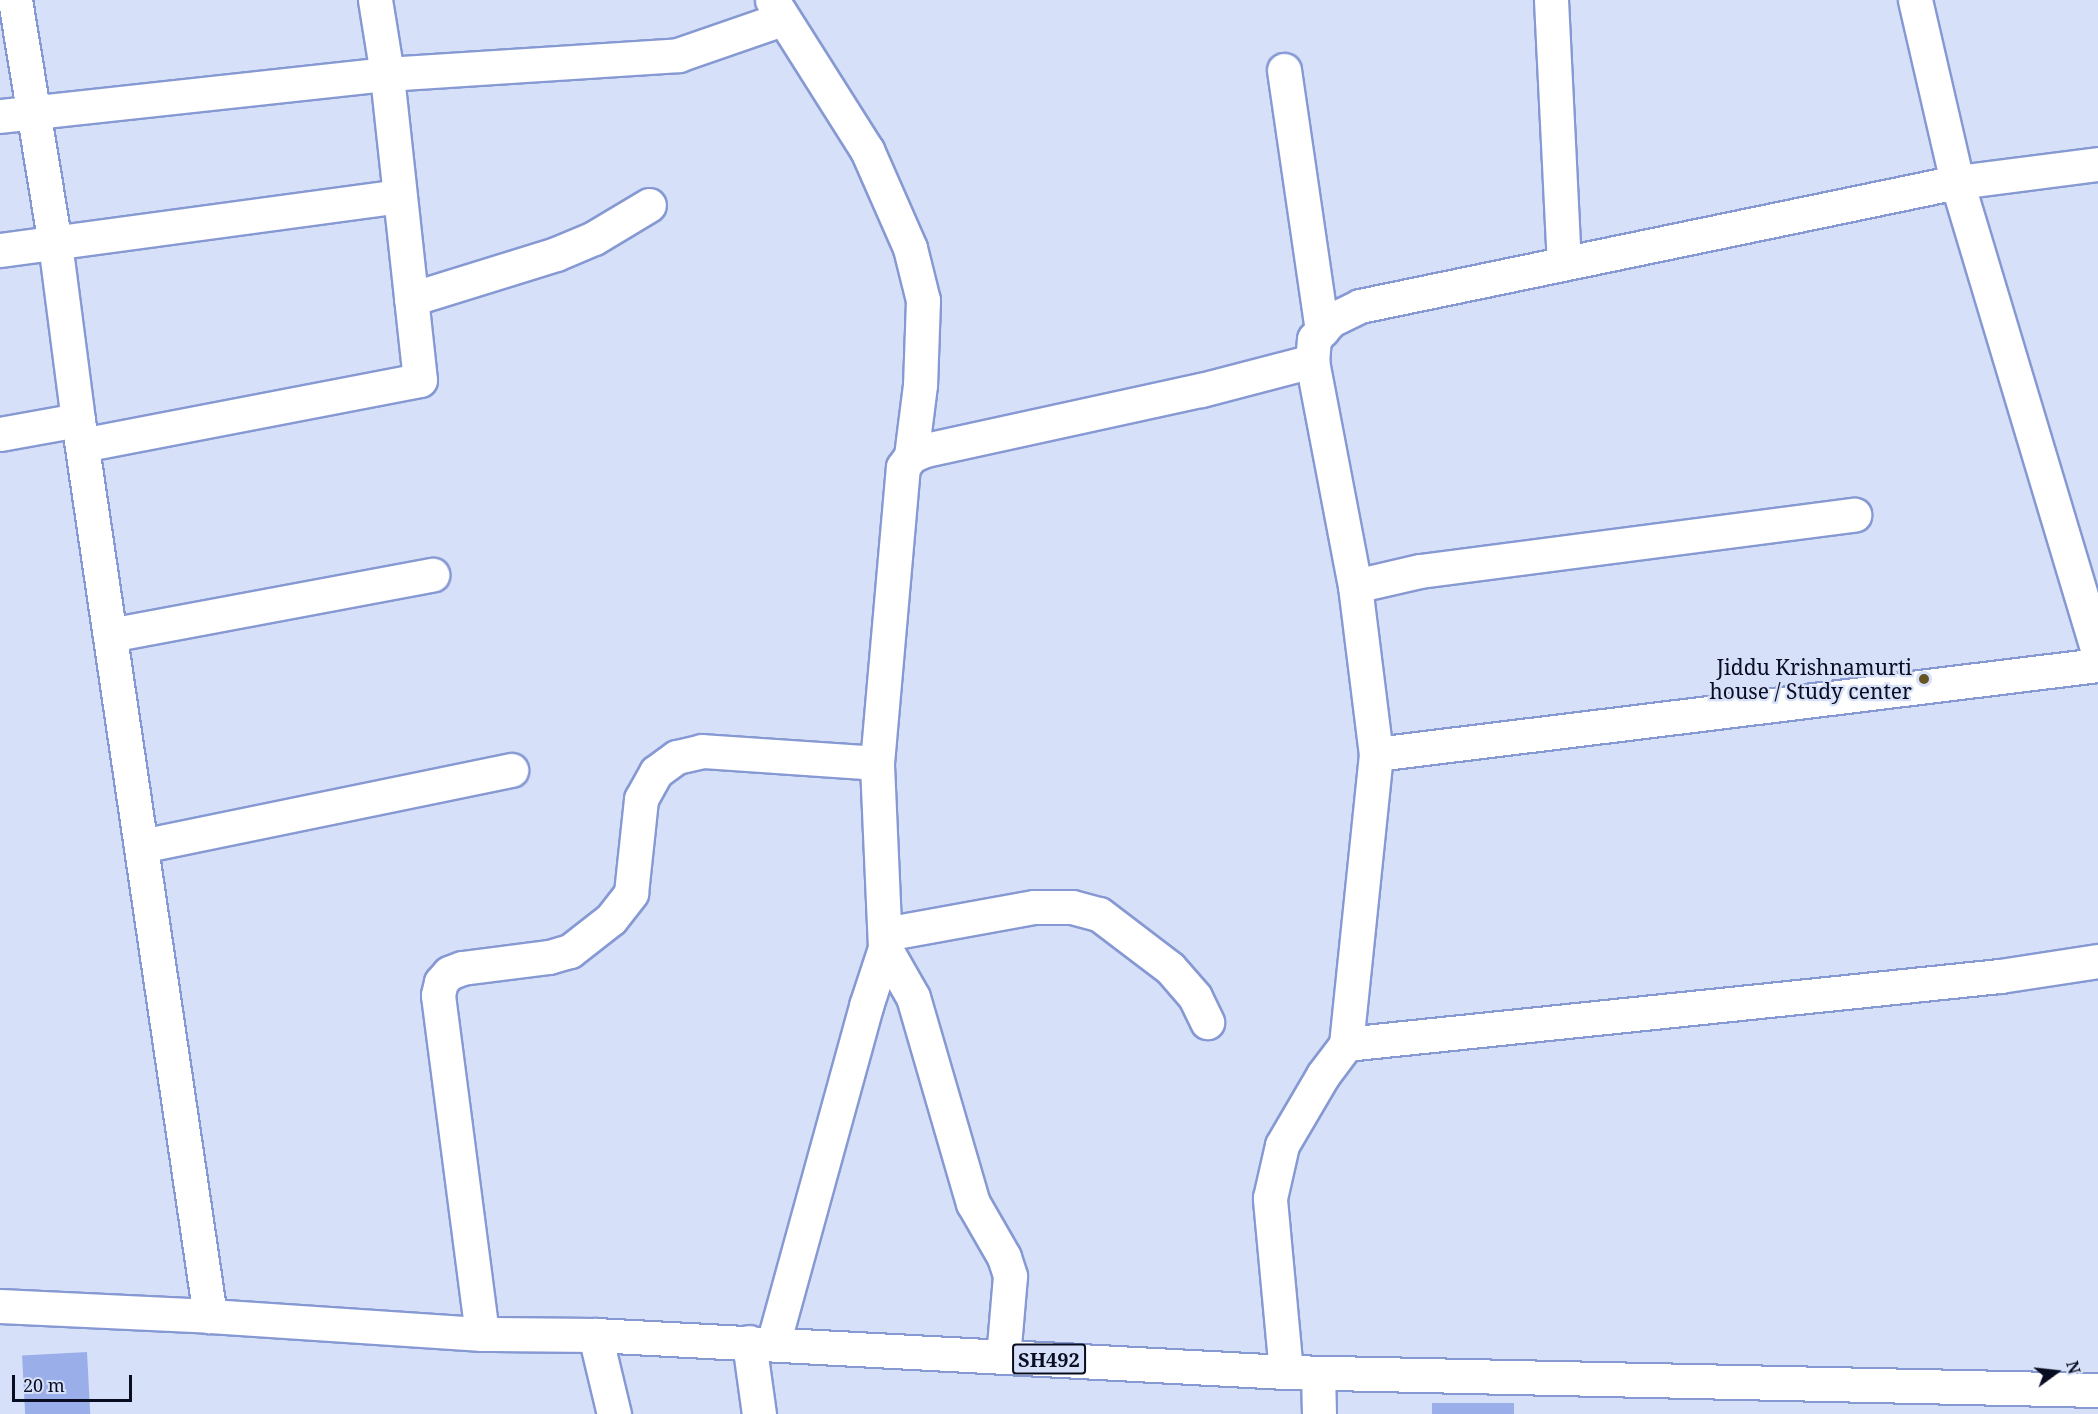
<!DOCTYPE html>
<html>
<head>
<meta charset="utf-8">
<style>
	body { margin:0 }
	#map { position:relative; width:2098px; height:1414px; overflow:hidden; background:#d7e0f9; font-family:"Noto Serif",serif }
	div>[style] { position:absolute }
	.building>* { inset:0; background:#9aaee9; transform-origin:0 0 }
	.roads { filter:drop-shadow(2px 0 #8699d3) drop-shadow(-2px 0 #8699d3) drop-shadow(0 2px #8699d3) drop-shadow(0 -2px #8699d3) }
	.minor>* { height:33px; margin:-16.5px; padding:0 16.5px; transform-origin:16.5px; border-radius:16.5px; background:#fff }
	.major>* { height:33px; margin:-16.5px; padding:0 16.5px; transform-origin:16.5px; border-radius:16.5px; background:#fff }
	.dots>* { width:16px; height:16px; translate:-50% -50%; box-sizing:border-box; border:3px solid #d7e0f9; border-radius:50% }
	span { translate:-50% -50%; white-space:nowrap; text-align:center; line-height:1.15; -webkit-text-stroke:4.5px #d7e0f9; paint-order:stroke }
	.shield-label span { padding:2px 4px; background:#d7e0f9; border:2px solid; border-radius:4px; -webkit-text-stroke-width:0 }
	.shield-label { font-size:20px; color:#080d22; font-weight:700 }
	.poi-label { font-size:21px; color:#080d22 }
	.right { translate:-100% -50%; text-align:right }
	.north { position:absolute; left:2026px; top:1342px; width:60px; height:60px; -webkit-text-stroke:4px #d7e0f9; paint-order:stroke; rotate:75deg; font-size:16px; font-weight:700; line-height:24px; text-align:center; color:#080d22 }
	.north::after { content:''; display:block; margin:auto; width:21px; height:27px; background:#080d22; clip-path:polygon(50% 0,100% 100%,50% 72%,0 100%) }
	.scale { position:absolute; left:12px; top:1375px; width:120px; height:27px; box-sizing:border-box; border:3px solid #080d22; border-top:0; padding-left:8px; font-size:18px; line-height:21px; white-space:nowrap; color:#080d22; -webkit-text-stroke:4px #d7e0f9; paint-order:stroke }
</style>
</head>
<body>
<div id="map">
	<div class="building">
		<div style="left:87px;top:1352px;width:62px;height:65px;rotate:87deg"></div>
		<div style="left:1432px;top:1403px;width:82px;height:11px"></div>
	</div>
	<div class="roads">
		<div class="minor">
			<div style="left:15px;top:0;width:246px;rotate:80.7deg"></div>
			<div style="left:55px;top:243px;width:178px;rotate:82.6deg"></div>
			<div style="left:78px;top:420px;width:906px;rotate:81.62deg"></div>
			<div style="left:772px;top:0;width:178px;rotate:57.7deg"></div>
			<div style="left:867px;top:150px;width:107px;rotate:66.3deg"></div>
			<div style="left:910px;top:248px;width:54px;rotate:76deg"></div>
			<div style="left:923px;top:300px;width:85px;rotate:92deg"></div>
			<div style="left:920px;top:385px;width:72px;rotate:97.2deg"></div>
			<div style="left:1551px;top:0;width:262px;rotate:87.2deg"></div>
			<div style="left:1915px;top:0;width:187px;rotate:77deg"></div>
			<div style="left:1957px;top:182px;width:492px;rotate:73.3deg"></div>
			<div style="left:1284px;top:70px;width:263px;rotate:81.7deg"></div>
			<div style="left:0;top:116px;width:389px;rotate:-6.2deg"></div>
			<div style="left:387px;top:74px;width:292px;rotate:-3.7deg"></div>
			<div style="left:678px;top:55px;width:110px;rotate:-19.1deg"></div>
			<div style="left:2098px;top:164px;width:142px;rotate:172.7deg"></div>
			<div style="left:1957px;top:182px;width:610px;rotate:168.27deg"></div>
			<div style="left:1360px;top:306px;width:32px;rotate:154deg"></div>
			<div style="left:1331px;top:320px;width:25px;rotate:132deg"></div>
			<div style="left:1314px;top:339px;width:22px;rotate:95deg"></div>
			<div style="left:1312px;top:361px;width:229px;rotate:79.2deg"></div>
			<div style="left:1355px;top:586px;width:169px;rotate:82.9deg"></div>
			<div style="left:1376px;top:754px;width:727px;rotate:-7.03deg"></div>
			<div style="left:0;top:250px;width:403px;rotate:-7.7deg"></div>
			<div style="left:411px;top:299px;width:152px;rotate:-17.2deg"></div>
			<div style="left:556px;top:254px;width:41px;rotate:-22.8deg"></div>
			<div style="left:594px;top:238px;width:64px;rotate:-31deg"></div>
			<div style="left:0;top:434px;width:79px;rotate:-10.2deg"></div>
			<div style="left:82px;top:445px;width:344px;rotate:-10.9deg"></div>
			<div style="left:420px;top:380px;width:308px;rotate:-96.2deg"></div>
			<div style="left:387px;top:74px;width:75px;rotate:-99.2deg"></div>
			<div style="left:1355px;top:586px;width:67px;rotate:-13deg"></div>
			<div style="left:1420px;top:571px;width:438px;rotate:-7.4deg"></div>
			<div style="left:110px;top:635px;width:328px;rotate:-10.6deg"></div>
			<div style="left:1376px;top:754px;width:292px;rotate:95.9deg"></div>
			<div style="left:1346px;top:1044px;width:658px;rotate:-5.94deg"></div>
			<div style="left:2000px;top:976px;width:99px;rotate:-8.7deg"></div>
			<div style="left:141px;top:846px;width:378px;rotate:-11.6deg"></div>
			<div style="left:885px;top:934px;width:151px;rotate:-10.3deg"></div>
			<div style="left:1034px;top:907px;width:38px"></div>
			<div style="left:1072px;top:907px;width:28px;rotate:15deg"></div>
			<div style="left:1099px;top:914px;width:89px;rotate:37.3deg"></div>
			<div style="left:1170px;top:968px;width:38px;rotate:49deg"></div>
			<div style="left:1195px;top:997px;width:28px;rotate:64deg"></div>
			<div style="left:885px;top:948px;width:56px;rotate:60.3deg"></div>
			<div style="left:913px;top:997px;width:215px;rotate:73.8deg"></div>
			<div style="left:973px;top:1203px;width:62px;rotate:60.1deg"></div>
			<div style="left:1004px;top:1257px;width:20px;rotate:72deg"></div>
			<div style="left:1010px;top:1276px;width:81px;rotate:94.9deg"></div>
			<div style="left:482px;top:1334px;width:342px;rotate:-97.4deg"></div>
			<div style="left:438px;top:995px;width:13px;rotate:-77deg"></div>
			<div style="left:441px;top:982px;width:12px;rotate:-48deg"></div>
			<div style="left:449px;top:973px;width:14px;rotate:-21deg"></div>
			<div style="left:462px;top:968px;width:88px;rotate:-7.2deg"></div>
			<div style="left:549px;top:957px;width:22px;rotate:-16deg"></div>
			<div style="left:570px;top:951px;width:52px;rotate:-38deg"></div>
			<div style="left:611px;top:919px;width:33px;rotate:-52deg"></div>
			<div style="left:631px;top:893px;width:95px;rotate:-83.9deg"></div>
			<div style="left:641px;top:799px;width:31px;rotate:-61deg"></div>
			<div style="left:656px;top:772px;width:26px;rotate:-36deg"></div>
			<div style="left:677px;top:757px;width:26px;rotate:-13deg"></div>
			<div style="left:702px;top:751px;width:175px;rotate:3.9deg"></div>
			<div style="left:595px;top:1335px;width:81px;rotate:76.5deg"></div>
			<div style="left:749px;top:1342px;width:73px;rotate:82.1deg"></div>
			<div style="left:773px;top:1344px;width:351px;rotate:-74.6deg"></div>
			<div style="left:866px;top:1006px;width:61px;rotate:-71.9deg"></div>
			<div style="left:885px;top:948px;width:185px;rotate:-92.5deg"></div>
			<div style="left:877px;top:763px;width:297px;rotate:-85deg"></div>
			<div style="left:903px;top:467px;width:14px;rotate:-54deg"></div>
			<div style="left:911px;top:456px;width:15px;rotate:-23deg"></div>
			<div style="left:925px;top:450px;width:282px;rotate:-12.3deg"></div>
			<div style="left:1201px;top:390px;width:115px;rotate:-14.6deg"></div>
			<div style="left:1286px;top:1372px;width:175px;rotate:-95.3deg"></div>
			<div style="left:1270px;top:1198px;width:54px;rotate:-77.2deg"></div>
			<div style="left:1282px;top:1145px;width:81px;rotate:-59.6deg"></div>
			<div style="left:1323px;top:1075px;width:39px;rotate:-53deg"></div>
			<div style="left:1318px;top:1373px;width:41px;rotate:88.6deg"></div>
		</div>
		<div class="major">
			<div style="left:0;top:1306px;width:210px;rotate:2.7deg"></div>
			<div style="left:210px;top:1316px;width:273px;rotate:3.8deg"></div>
			<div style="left:482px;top:1334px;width:113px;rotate:0.5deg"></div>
			<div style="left:595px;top:1335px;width:692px;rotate:3.07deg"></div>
			<div style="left:1286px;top:1372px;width:812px;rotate:1.27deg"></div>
		</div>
	</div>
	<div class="dots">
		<div style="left:1924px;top:679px;background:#665422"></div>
	</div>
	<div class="shield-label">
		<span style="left:1049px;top:1359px">SH492</span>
	</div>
	<div class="poi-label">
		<span class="right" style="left:1912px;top:679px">Jiddu Krishnamurti<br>house / Study center</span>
	</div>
	<div class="north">N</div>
	<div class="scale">20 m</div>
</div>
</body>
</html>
